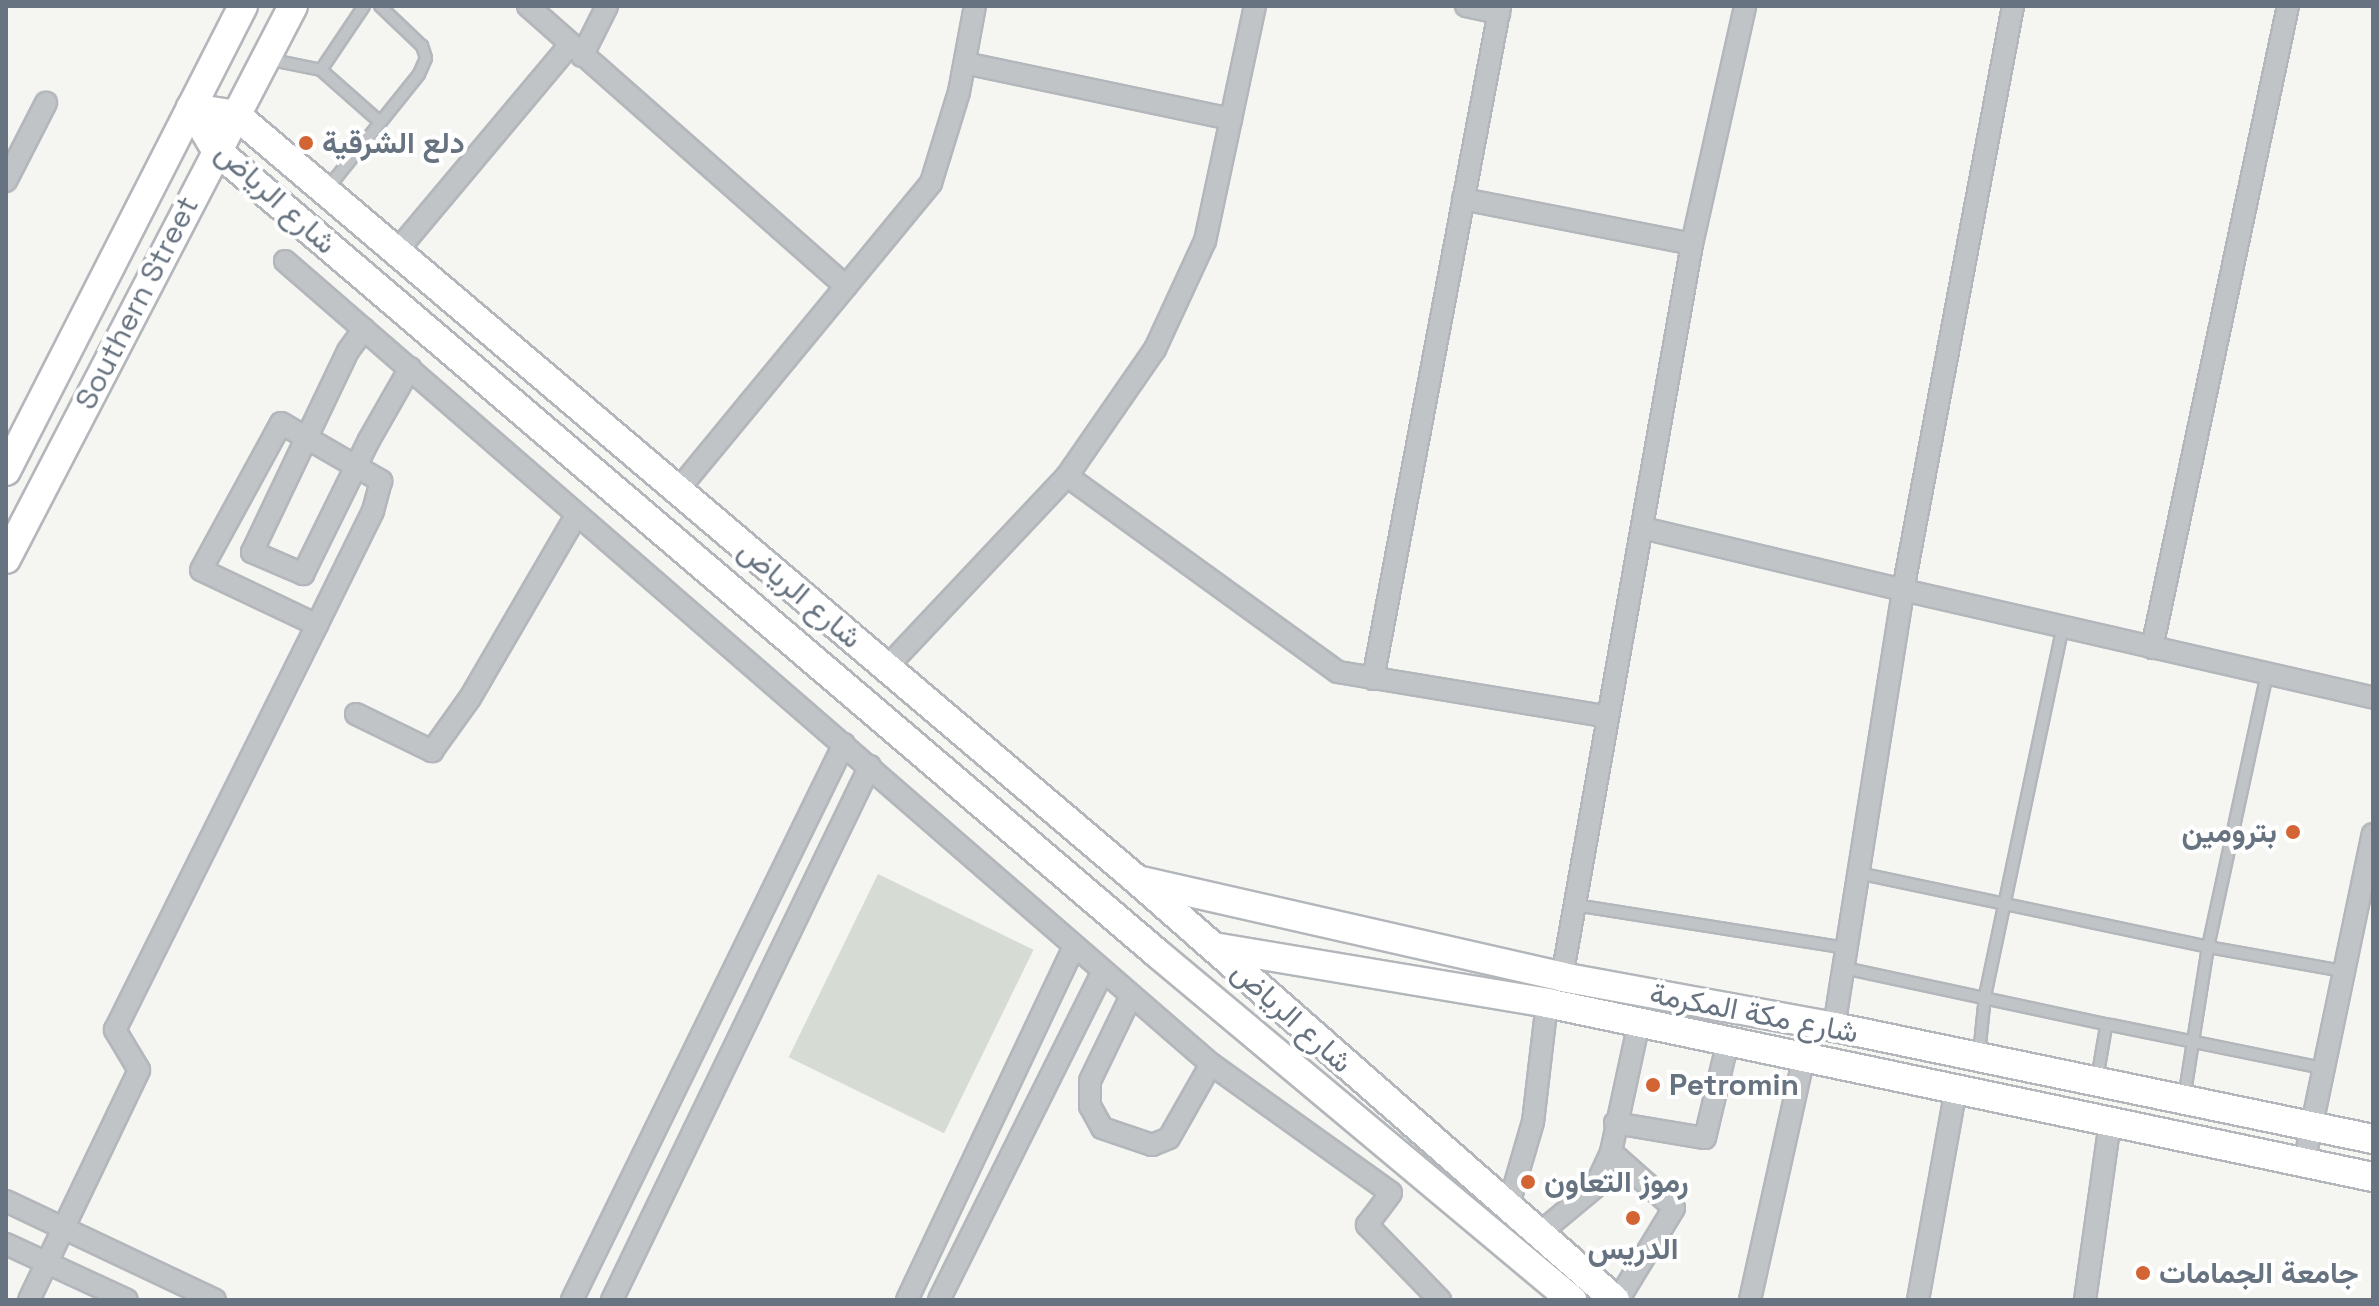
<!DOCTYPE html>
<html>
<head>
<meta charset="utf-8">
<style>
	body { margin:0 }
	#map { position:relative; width:2379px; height:1306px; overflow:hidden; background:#f5f5f2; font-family:"Space Grotesk",Vazirmatn,sans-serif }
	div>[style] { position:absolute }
	.green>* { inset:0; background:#d6dcd3; transform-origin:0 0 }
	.roads { filter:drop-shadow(2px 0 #b3b7bb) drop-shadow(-2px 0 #b3b7bb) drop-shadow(0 2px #b3b7bb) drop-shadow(0 -2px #b3b7bb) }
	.lane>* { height:10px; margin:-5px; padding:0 5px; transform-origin:5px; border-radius:5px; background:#c1c4c7 }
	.street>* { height:20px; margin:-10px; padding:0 10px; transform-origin:10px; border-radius:10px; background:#c1c4c7 }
	.secondary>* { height:28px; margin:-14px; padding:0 14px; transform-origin:14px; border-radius:14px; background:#fff }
	.dots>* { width:22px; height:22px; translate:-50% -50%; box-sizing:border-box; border:4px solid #fff; border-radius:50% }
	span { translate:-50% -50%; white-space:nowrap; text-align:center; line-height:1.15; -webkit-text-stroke:8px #fff; paint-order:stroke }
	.poi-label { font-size:30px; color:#677380; font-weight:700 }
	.left { translate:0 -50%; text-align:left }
	.right { translate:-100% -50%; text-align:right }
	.street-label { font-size:30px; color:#677380 }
	.frame { position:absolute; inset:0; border:8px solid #677380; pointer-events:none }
</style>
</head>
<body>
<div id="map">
	<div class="green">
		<div style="left:878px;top:874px;width:173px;height:204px;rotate:26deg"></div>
	</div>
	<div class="roads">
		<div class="lane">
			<div style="left:267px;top:59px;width:55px;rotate:11.5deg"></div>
			<div style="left:321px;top:70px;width:79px;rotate:41.4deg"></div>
			<div style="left:321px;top:70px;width:77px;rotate:-56.1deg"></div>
			<div style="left:327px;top:189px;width:147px;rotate:-51.3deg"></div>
			<div style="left:419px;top:74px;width:17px;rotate:-66deg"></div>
			<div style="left:426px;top:58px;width:13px;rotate:-108deg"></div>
			<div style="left:422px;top:46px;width:58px;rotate:-136.4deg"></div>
			<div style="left:2267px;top:674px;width:279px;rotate:102.2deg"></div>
			<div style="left:2208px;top:947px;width:137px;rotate:10.1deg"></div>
			<div style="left:1858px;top:873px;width:358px;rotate:11.9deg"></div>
			<div style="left:2208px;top:947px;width:153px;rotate:99deg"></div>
			<div style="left:1575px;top:905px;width:274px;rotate:9deg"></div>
			<div style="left:1844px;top:968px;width:271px;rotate:12.1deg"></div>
			<div style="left:1979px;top:1054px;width:58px;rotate:-84.1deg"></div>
			<div style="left:1985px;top:996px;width:377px;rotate:-78.1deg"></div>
			<div style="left:2097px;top:1079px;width:53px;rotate:-80.2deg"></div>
			<div style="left:2106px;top:1027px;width:5px;rotate:-22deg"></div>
			<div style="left:2111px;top:1025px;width:215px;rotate:11.5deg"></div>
		</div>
		<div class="street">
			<div style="left:528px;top:6px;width:424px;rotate:41.4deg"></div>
			<div style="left:1466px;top:6px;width:34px;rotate:12deg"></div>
			<div style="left:582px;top:56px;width:56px;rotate:-63.4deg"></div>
			<div style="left:965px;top:63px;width:272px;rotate:11.9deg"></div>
			<div style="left:6px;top:181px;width:88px;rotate:-62.9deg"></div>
			<div style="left:1463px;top:199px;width:233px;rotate:11.1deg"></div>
			<div style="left:397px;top:251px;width:269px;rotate:-50deg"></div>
			<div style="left:285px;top:261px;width:1226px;rotate:40.93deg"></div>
			<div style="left:1211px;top:1064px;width:221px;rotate:35.6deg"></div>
			<div style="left:1391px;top:1193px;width:40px;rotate:127deg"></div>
			<div style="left:1367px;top:1225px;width:105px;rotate:45.8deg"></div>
			<div style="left:364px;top:329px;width:27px;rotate:126deg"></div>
			<div style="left:348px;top:351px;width:223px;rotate:115.5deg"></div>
			<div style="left:252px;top:552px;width:56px;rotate:23.3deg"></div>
			<div style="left:303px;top:574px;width:149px;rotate:-63.8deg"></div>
			<div style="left:369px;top:440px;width:83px;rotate:-60.3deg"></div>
			<div style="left:281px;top:423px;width:116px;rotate:30.1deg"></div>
			<div style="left:381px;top:481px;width:31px;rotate:105deg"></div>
			<div style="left:373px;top:511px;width:127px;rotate:116.2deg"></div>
			<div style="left:317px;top:625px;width:128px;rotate:-154.6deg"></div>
			<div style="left:201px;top:570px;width:167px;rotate:-61.4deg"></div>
			<div style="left:1067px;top:476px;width:334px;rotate:35.9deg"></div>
			<div style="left:1338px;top:672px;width:271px;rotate:9.4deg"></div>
			<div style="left:678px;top:490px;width:398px;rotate:-50.5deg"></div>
			<div style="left:931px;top:183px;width:95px;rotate:-72.9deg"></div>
			<div style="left:959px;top:92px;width:87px;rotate:-79.5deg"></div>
			<div style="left:1643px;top:528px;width:267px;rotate:13.4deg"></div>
			<div style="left:1903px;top:590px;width:594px;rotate:-79.33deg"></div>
			<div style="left:2152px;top:648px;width:656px;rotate:-78.04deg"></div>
			<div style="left:887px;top:667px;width:262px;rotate:-46.7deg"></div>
			<div style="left:1067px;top:476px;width:155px;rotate:-55.3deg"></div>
			<div style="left:1155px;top:349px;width:119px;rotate:-65.2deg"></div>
			<div style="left:1205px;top:241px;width:240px;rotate:-78deg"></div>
			<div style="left:1373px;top:679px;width:685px;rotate:-79.31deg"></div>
			<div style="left:356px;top:714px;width:85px;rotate:26deg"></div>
			<div style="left:432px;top:751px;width:65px;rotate:-54.4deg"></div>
			<div style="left:470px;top:698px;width:211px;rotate:-59.8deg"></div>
			<div style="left:1562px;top:977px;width:744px;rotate:-79.94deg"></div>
			<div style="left:1692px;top:244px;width:244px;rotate:-77.4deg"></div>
			<div style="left:1131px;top:996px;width:94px;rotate:115.8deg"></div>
			<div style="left:1090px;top:1081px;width:25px;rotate:90deg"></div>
			<div style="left:1090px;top:1106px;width:25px;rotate:61deg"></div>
			<div style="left:1102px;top:1128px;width:53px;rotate:18.8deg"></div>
			<div style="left:1152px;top:1145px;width:18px;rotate:-22deg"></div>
			<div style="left:1169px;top:1138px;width:85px;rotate:-60.4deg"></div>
			<div style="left:1834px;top:1027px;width:442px;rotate:-81deg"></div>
			<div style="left:1903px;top:590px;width:482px;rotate:12.9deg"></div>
			<div style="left:1615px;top:1123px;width:91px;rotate:9.5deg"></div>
			<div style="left:1705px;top:1138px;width:100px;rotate:-76.7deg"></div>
			<div style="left:1611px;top:1152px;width:84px;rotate:41.6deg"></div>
			<div style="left:1674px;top:1208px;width:108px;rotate:121.3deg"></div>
			<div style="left:2304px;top:1163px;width:336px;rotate:-78.2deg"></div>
			<div style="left:6px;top:1201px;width:231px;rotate:25.3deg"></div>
			<div style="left:1509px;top:1204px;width:85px;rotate:-73.7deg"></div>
			<div style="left:1533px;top:1122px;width:120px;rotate:-83.3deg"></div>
			<div style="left:1541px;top:1232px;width:70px;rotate:-39.8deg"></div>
			<div style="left:1595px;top:1187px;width:38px;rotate:-65deg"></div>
			<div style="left:1611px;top:1152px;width:133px;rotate:-77.8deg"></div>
			<div style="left:6px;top:1244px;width:133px;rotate:24.8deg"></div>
			<div style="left:29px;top:1300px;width:255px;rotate:-64.4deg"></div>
			<div style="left:139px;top:1070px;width:47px;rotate:-121deg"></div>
			<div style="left:115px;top:1030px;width:453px;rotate:-63.5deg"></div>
			<div style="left:572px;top:1300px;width:619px;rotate:-63.93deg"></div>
			<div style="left:612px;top:1300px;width:593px;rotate:-64.21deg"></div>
			<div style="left:907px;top:1300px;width:391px;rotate:-64.7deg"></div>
			<div style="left:939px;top:1300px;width:368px;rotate:-63.5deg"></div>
			<div style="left:1750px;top:1300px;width:249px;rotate:-77.5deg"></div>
			<div style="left:1918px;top:1300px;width:214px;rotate:-79.8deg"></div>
			<div style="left:2085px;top:1300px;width:180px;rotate:-82deg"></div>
		</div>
		<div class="secondary">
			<div style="left:191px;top:108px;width:46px;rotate:8.8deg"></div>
			<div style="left:236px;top:115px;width:1182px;rotate:40.33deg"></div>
			<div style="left:1137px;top:880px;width:636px;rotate:41.3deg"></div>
			<div style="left:191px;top:108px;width:49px;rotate:59.2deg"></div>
			<div style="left:216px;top:150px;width:1238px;rotate:40.48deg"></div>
			<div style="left:1158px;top:954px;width:540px;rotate:39.89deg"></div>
			<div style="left:6px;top:471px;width:522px;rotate:-62.99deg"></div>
			<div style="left:6px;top:559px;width:623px;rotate:-62.57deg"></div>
			<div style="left:1141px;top:881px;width:432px;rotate:12.8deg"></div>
			<div style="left:1562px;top:977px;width:277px;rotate:10.4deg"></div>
			<div style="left:1834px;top:1027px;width:551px;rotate:11.74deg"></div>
			<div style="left:1214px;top:947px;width:338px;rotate:9.5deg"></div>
			<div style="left:1547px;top:1003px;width:844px;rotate:11.9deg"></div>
		</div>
	</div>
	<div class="dots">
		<div style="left:306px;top:143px;background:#d36434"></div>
		<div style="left:2293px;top:832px;background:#d36434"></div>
		<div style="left:1653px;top:1085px;background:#d36434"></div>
		<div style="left:1528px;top:1182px;background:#d36434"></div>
		<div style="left:1633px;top:1218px;background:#d36434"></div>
		<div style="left:2143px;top:1273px;background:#d36434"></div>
	</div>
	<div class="poi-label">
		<span class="left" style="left:322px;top:143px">دلع الشرقية</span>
		<span class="right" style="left:2277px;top:832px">بترومين</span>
		<span class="left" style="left:1669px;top:1085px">Petromin</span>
		<span class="left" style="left:1544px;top:1182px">رموز التعاون</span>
		<span style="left:1633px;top:1249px">الدريس</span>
		<span class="left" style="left:2159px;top:1273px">جامعة الجمامات</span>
	</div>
	<div class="street-label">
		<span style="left:276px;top:198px;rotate:42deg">شارع الرياض</span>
		<span style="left:137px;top:303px;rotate:-63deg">Southern Street</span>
		<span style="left:800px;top:594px;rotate:40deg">شارع الرياض</span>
		<span style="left:1754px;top:1013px;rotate:11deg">شارع مكة المكرمة</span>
		<span style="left:1292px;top:1017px;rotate:42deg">شارع الرياض</span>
	</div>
	<div class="frame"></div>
</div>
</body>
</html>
